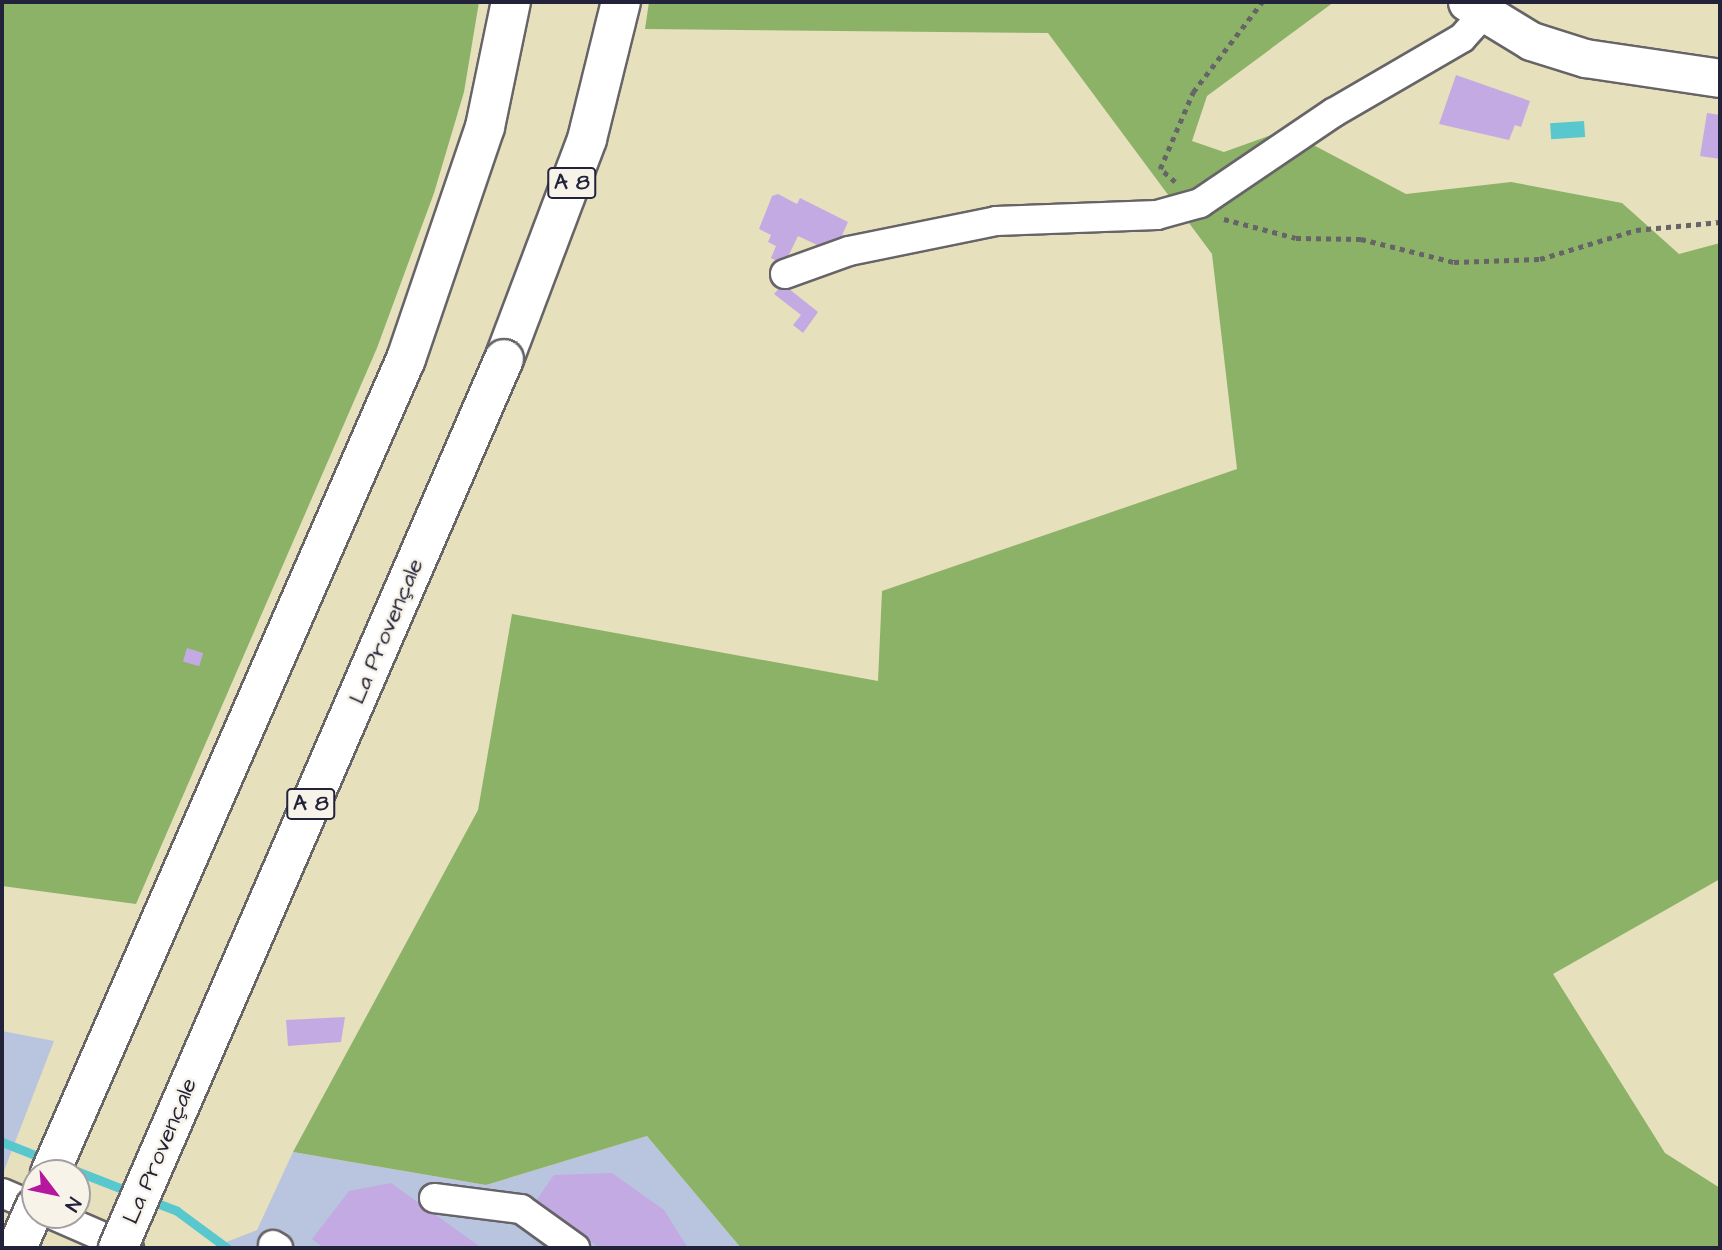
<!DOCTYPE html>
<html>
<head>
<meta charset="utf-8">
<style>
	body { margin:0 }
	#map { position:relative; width:1722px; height:1250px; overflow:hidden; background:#e7e0bc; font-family:"Architects Daughter",sans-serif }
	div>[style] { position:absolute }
	.industrial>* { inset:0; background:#b9c4de }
	.forest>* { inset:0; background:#8cb268 }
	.water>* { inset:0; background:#59c7ce; transform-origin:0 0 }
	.stream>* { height:9px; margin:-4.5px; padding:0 4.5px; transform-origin:4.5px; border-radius:4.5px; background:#59c7ce }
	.building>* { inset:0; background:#c4aae3; transform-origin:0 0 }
	.path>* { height:4.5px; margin-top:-2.25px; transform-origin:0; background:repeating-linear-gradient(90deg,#676468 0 5px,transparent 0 10px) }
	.roads { filter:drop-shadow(2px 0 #676468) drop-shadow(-2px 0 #676468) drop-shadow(0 2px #676468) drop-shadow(0 -2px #676468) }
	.minor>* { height:28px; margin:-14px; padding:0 14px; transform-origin:14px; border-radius:14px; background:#fff }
	.major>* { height:37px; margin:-18.5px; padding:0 18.5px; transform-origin:18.5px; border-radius:18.5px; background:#fff }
	.highway>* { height:38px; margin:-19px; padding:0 19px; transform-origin:19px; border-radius:19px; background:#fff }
	.bridges { filter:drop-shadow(2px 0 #676468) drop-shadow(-2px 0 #676468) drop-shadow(0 2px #676468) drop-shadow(0 -2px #676468) }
	.highway-bridge>* { height:38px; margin:-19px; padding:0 19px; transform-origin:19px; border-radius:19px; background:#fff }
	span { translate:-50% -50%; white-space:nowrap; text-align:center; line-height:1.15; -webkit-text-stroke:5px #f7f3e8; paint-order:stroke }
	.shield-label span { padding:2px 5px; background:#f7f3e8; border:2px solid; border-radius:5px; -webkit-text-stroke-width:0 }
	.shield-label { font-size:21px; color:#22223b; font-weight:700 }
	.street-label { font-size:23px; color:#22223b }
	.frame { position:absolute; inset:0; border:4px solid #22223b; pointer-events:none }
	.north { position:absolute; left:21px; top:1159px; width:70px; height:70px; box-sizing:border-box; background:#f7f3e8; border:2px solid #a29fa3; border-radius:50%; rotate:122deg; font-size:19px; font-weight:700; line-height:28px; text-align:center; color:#22223b }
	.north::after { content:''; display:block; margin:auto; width:24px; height:32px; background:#b5179e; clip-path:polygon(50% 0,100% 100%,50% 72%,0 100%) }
</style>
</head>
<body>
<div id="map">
	<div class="industrial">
		<div style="clip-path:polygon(2px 1031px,54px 1041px,2px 1176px)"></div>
		<div style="clip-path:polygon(647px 1136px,741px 1248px,211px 1248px,257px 1230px,293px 1152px,486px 1185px)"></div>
	</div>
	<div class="forest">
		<div style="clip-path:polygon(2px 2px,479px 2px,464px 92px,434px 193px,377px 348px,136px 904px,2px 886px)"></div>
		<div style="clip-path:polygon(649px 2px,1334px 2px,1207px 96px,1192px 141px,1224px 152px,1285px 130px,1406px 194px,1511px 182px,1622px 203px,1679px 254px,1720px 243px,1720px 879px,1553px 974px,1665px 1153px,1720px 1188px,1720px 1248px,741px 1248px,647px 1136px,486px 1185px,293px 1152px,478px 810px,512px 614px,878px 681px,882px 591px,1237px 469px,1212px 254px,1048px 33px,645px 29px)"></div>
	</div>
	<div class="water">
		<div style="left:1584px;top:121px;width:16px;height:34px;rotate:86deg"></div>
	</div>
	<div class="stream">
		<div style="left:2px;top:1142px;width:46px;rotate:21.6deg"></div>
		<div style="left:61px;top:1165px;width:77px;rotate:21.3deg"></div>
		<div style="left:149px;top:1200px;width:30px;rotate:21deg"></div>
		<div style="left:177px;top:1211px;width:62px;rotate:36.5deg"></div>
	</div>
	<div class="building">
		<div style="clip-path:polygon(1456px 75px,1530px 101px,1521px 127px,1515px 125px,1509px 140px,1439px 124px)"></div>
		<div style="clip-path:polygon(1707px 113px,1720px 115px,1720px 159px,1700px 156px)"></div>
		<div style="clip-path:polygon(778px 194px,797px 204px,800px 198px,848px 222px,834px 253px,798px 236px,784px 265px,771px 258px,776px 246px,768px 242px,771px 235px,759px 229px,772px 196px)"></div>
		<div style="clip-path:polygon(783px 284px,818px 312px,803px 333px,793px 325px,801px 315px,774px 294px)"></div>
		<div style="left:187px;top:648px;width:17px;height:14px;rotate:17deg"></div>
		<div style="clip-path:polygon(345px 1017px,341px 1042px,288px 1046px,286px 1020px)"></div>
		<div style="clip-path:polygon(612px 1173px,664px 1210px,688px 1248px,600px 1248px,535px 1202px,554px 1175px)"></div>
		<div style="clip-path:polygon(391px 1183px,482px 1248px,324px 1248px,312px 1239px,349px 1191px)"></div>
	</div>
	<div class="path">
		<div style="left:1175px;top:182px;width:20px;rotate:-139deg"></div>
		<div style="left:1160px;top:169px;width:84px;rotate:-66.8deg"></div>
		<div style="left:1193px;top:92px;width:113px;rotate:-52.5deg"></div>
		<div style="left:1224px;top:219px;width:74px;rotate:14.8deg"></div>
		<div style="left:1296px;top:238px;width:65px;rotate:0.9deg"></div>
		<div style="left:1361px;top:239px;width:96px;rotate:13.9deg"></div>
		<div style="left:1454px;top:262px;width:86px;rotate:-2deg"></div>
		<div style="left:1540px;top:259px;width:100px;rotate:-16.8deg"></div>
		<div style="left:1636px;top:230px;width:84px;rotate:-5.4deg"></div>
	</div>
	<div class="roads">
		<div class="minor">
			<div style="left:785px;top:274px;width:68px;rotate:-19.8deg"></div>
			<div style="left:849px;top:251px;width:150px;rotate:-11.5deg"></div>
			<div style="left:996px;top:221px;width:161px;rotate:-2.1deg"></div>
			<div style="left:1157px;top:215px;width:45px;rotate:-15.6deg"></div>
			<div style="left:1200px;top:203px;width:161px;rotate:-34.1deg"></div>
			<div style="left:1333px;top:113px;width:149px;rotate:-30.2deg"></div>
			<div style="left:1462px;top:38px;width:31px;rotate:-48deg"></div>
			<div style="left:2px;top:1193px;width:36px;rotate:23deg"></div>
			<div style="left:434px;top:1198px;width:88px;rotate:7.2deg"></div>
			<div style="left:521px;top:1209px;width:67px;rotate:35.8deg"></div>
			<div style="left:53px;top:1215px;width:83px;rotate:23.5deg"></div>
			<div style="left:273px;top:1245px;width:6px;rotate:31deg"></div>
		</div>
		<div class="major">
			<div style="left:1467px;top:2px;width:75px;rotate:31.4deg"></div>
			<div style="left:1531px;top:41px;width:57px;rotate:17.5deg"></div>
			<div style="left:1585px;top:58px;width:136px;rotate:8.4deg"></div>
		</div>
		<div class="highway">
			<div style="left:504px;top:359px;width:235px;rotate:-69.3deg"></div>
			<div style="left:587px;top:139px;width:141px;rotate:-76.1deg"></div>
			<div style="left:50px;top:1173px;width:888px;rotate:-66.38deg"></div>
			<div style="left:406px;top:359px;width:245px;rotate:-71.2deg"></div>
			<div style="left:485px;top:127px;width:128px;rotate:-78.3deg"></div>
		</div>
	</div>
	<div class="bridges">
		<div class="highway-bridge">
			<div style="left:17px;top:1248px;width:45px;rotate:-66.3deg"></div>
			<div style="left:118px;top:1248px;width:969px;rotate:-66.53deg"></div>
		</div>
	</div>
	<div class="shield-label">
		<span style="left:572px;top:183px">A 8</span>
		<span style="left:311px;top:804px">A 8</span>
	</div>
	<div class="street-label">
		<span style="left:386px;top:631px;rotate:-67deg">La Provençale</span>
		<span style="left:160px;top:1151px;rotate:-67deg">La Provençale</span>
	</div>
	<div class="frame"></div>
	<div class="north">N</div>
</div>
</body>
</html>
